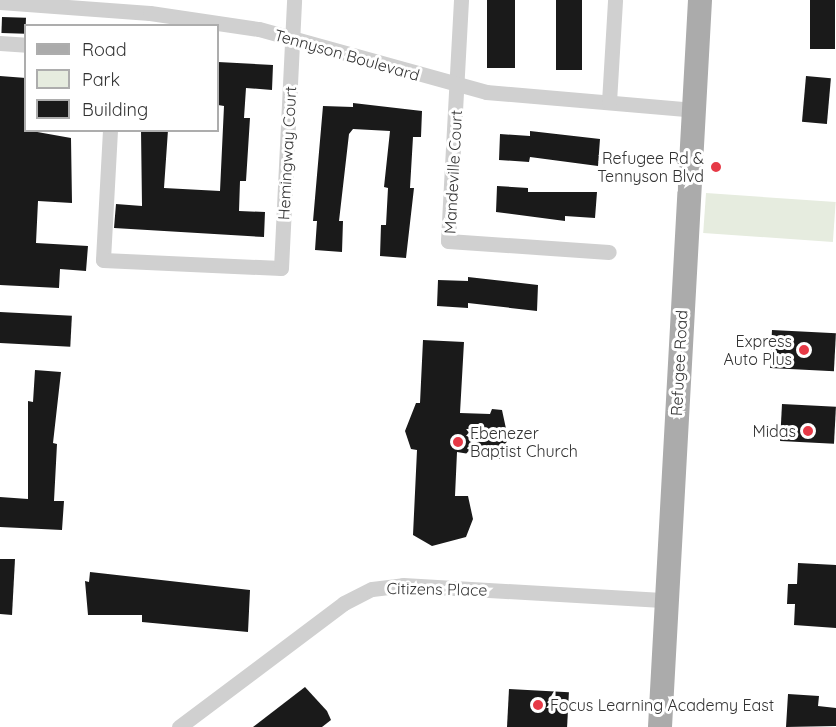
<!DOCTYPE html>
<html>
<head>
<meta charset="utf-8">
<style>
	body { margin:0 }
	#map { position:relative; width:836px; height:727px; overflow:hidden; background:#fff; font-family:Quicksand,sans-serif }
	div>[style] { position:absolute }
	.green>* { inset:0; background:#e6ecdf; transform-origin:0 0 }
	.building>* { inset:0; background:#1a1a1a; transform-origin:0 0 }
	.minor>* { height:15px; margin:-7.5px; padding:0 7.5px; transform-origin:7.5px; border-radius:7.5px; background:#d0d0d0 }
	.primary>* { height:24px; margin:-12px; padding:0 12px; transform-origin:12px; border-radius:12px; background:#ababab }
	.dots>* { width:16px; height:16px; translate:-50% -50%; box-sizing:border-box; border:3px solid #fff; border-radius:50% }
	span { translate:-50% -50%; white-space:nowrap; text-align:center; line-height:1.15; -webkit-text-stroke:6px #fff; paint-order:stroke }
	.street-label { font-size:16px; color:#333 }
	.poi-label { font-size:16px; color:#333 }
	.right { translate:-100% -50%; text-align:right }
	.left { translate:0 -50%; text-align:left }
	.legend { position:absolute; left:24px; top:24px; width:195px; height:108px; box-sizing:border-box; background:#fff; border:2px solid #adadad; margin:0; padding:8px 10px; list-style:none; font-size:18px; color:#333 }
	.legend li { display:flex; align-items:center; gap:12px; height:30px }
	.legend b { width:30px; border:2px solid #adadad }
</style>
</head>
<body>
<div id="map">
	<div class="green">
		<div style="left:706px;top:193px;width:130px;height:40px;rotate:4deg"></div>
	</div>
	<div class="building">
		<div style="left:487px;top:0;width:28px;height:68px"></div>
		<div style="left:556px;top:0;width:26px;height:70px"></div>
		<div style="left:810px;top:0;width:25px;height:49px"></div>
		<div style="left:2px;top:17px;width:24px;height:16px;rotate:2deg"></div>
		<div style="clip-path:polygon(218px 62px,273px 65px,272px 90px,246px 88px,244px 118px,250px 118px,246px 181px,240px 181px,239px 211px,265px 212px,264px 237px,114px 228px,116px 204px,142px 206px,141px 130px,168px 130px,164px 188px,220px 191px,224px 106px,218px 105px)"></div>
		<div style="clip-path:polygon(0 76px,26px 78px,26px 130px,71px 138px,72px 203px,38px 201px,36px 243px,88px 246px,86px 271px,60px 269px,59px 288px,0 285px)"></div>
		<div style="left:806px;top:76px;width:25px;height:46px;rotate:5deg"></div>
		<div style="clip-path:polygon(353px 103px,422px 111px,421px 137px,413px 137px,410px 188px,414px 188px,406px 258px,380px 256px,381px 225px,386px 225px,388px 188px,384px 187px,390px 131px,353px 129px,349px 134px,339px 221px,343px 221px,342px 252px,315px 250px,317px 221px,313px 221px,323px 106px,353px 107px)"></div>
		<div style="clip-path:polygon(530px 131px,600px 139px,598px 166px,530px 157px,529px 162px,499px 160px,500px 134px,530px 136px)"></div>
		<div style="clip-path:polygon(497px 186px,528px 188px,528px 192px,597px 192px,595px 218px,565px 216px,565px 221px,496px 212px)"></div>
		<div style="clip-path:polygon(468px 277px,538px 285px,537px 311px,468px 303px,468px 308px,437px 306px,438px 280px,468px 281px)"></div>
		<div style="left:0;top:312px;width:72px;height:31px;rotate:3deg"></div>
		<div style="left:772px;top:330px;width:64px;height:38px;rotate:3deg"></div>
		<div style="clip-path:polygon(423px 340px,464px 342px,460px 413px,490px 414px,492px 409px,502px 410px,508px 438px,500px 459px,457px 452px,455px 496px,468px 496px,473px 519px,466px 537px,432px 546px,413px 535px,417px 450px,411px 449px,405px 431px,416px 403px,420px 403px)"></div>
		<div style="clip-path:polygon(35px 370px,61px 372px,53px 443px,57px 444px,54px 501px,64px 501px,62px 530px,0 527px,0 497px,28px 499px,28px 401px,33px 402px)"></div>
		<div style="left:782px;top:404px;width:54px;height:37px;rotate:3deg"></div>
		<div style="clip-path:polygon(0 559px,15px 559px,12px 615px,0 614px)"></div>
		<div style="clip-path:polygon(798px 563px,836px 565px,836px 628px,794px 625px,795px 604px,787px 604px,788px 584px,797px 584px)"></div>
		<div style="clip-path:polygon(90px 572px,250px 590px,248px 632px,142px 622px,142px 615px,88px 615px,85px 581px,89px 582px)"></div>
		<div style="clip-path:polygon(305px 687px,327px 711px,331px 720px,322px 727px,253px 727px)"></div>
		<div style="left:509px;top:689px;width:60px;height:38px;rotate:3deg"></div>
		<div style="clip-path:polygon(788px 694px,819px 696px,818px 706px,836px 708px,836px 726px,786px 727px)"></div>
	</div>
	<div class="minor">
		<div style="left:461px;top:0;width:241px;rotate:93.1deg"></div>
		<div style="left:448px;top:241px;width:161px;rotate:3.9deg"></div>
		<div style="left:0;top:2px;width:150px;rotate:4.2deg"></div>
		<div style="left:150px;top:13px;width:110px;rotate:8.4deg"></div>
		<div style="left:259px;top:29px;width:236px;rotate:15.5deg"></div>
		<div style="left:486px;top:92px;width:209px;rotate:4.9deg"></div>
		<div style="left:0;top:43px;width:26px;rotate:4deg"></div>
		<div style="left:609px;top:102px;width:102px;rotate:-86.6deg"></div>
		<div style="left:110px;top:130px;width:130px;rotate:93.1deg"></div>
		<div style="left:103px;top:260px;width:178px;rotate:2.6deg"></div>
		<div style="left:281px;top:268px;width:268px;rotate:-87.2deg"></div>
		<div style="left:179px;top:727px;width:206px;rotate:-36.9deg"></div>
		<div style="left:344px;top:603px;width:31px;rotate:-27deg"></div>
		<div style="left:372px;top:589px;width:31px;rotate:-7deg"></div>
		<div style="left:403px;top:585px;width:264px;rotate:3.3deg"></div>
	</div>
	<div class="primary">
		<div style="left:660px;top:727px;width:728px;rotate:-86.85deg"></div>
	</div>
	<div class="dots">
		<div style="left:716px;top:167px;background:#e63946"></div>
		<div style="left:804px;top:350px;background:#e63946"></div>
		<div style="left:808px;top:431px;background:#e63946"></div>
		<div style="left:458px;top:442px;background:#e63946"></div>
		<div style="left:538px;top:705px;background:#e63946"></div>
	</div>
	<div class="street-label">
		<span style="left:347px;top:55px;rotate:16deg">Tennyson Boulevard</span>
		<span style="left:287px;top:153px;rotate:-87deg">Hemingway Court</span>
		<span style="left:453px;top:172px;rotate:-87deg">Mandeville Court</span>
		<span style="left:679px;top:363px;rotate:-87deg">Refugee Road</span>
		<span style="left:437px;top:589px;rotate:1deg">Citizens Place</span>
	</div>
	<div class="poi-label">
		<span class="right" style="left:704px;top:167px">Refugee Rd &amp;<br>Tennyson Blvd</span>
		<span class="right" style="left:792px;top:350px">Express<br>Auto Plus</span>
		<span class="right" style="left:796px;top:431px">Midas</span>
		<span class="left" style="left:470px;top:442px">Ebenezer<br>Baptist Church</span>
		<span class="left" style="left:550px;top:705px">Focus Learning Academy East</span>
	</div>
	<ul class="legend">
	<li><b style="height:8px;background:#ababab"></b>Road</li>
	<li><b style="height:16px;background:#e6ecdf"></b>Park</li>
	<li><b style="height:16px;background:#1a1a1a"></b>Building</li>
	</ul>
</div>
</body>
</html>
